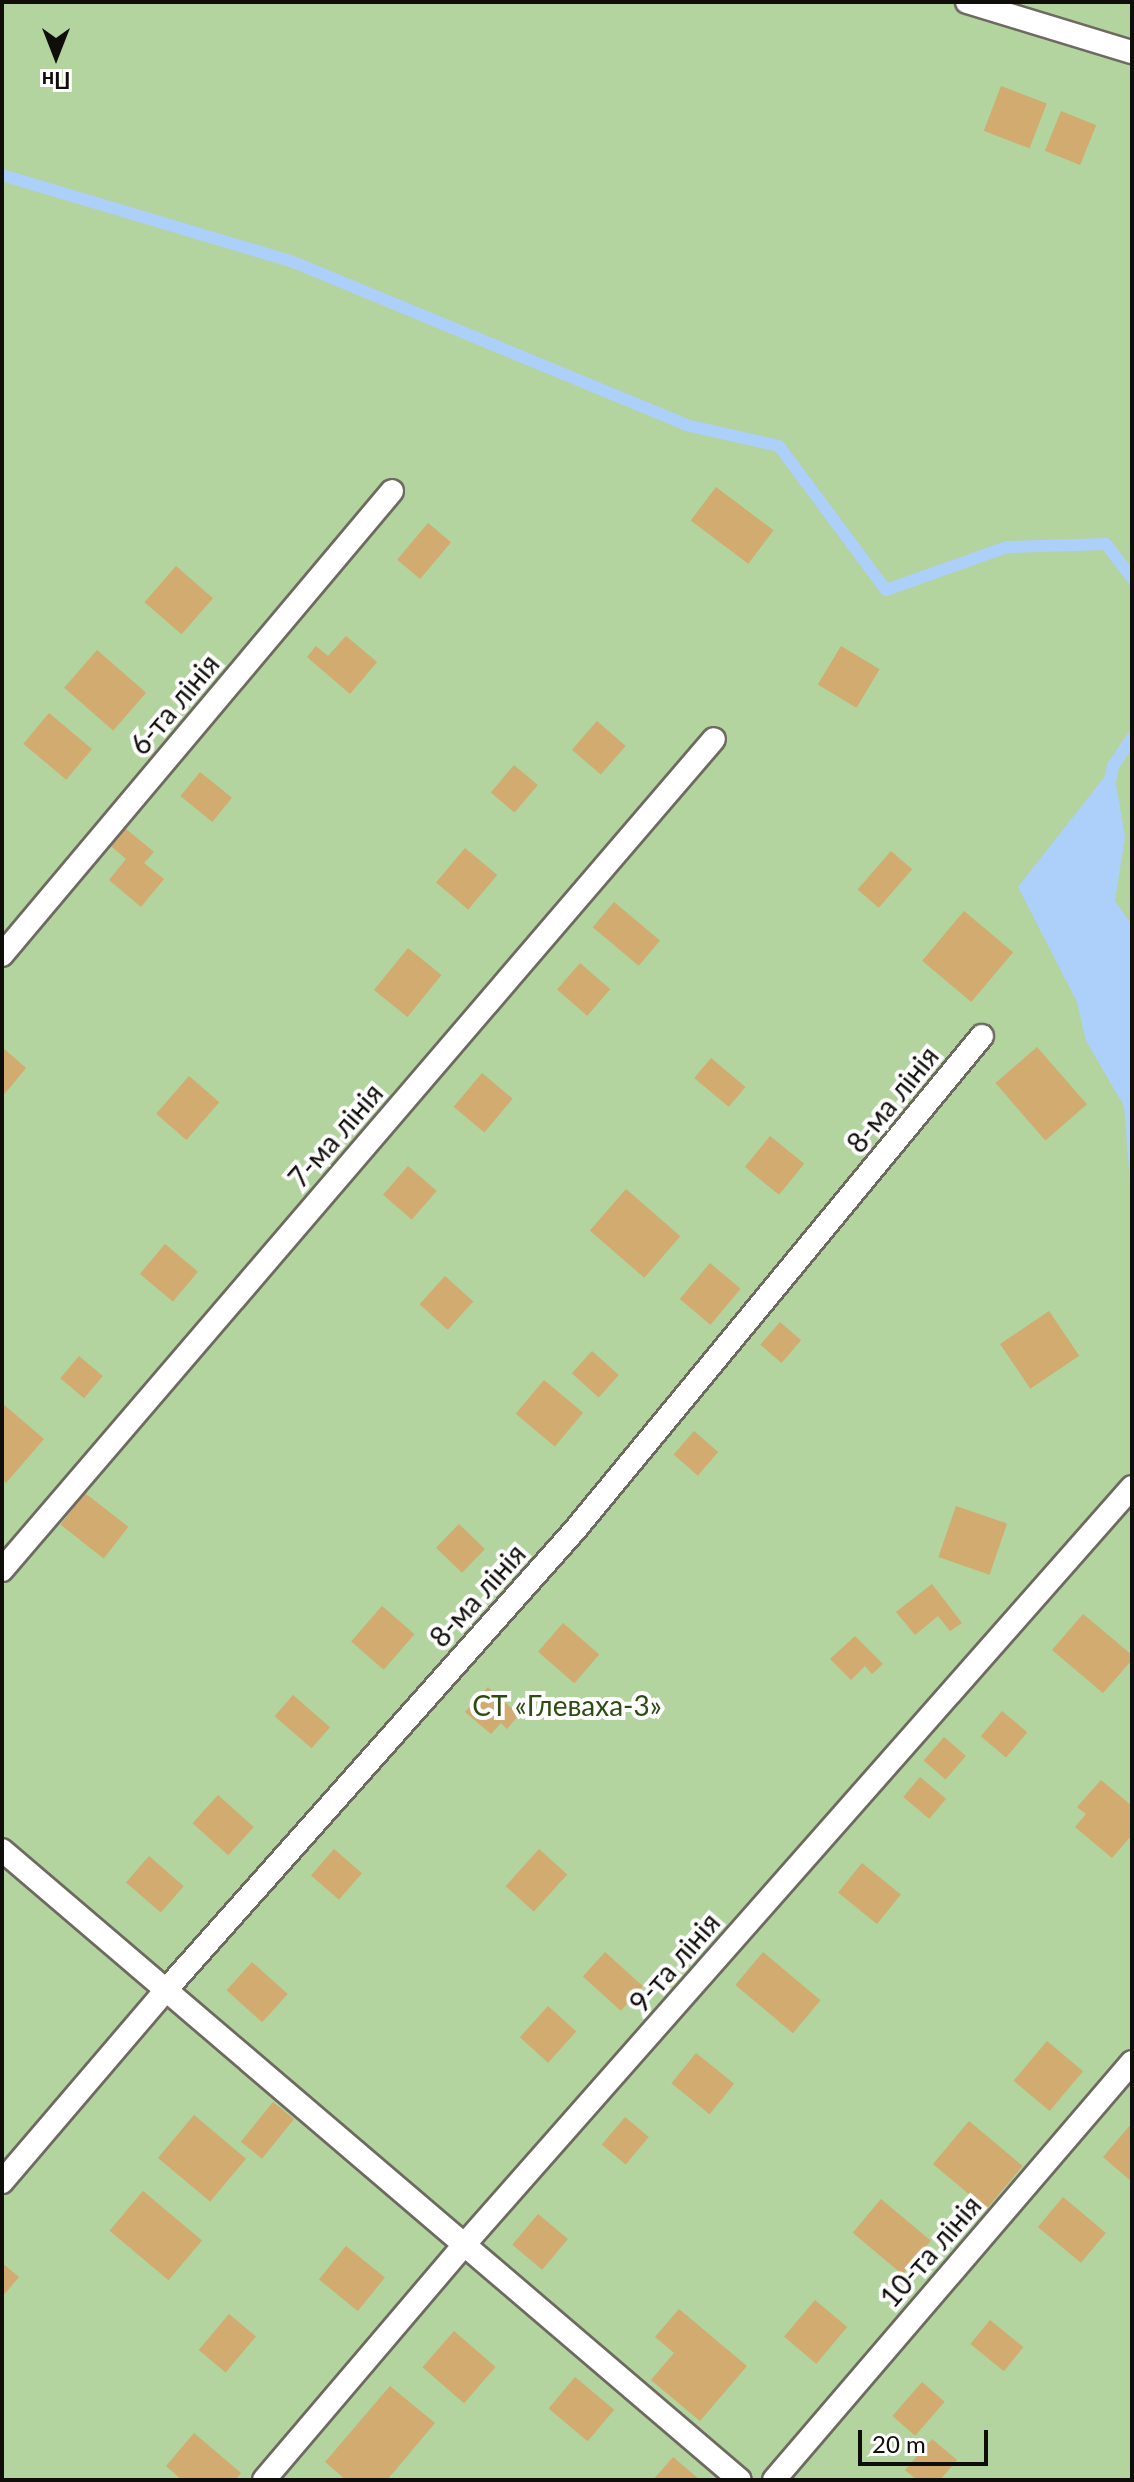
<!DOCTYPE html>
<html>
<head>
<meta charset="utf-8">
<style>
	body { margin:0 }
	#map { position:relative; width:1134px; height:2482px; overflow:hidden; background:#f8f1e7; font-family:Lato,sans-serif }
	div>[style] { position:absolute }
	.green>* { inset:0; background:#b3d39f; transform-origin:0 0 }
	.water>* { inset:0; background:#add0fb }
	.stream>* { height:12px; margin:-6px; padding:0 6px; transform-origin:6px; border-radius:6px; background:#add0fb }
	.building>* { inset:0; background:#d1ab70; transform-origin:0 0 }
	.roads { filter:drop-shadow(2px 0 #6f6a61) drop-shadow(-2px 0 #6f6a61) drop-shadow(0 2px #6f6a61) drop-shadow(0 -2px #6f6a61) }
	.lane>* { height:22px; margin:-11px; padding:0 11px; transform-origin:11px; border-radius:11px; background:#fff }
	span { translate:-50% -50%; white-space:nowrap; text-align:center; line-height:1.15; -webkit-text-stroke:8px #fff; paint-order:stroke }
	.street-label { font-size:28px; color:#100e0b }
	.park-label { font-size:28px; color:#2c4c10 }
	.frame { position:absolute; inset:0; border:4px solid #100e0b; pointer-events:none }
	.north { position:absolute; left:16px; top:16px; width:80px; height:80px; -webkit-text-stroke:6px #fff; paint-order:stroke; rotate:180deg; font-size:22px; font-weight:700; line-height:32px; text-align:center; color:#100e0b }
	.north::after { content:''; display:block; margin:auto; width:28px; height:36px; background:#100e0b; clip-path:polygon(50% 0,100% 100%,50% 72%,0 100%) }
	.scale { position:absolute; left:858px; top:2430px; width:130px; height:36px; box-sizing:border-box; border:4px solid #100e0b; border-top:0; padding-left:10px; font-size:24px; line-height:28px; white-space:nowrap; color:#100e0b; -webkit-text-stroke:6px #fff; paint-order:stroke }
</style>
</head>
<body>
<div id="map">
	<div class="green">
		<div style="left:2px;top:2px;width:1130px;height:2478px"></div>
	</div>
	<div class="water">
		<div style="clip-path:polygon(1113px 766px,1125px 837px,1115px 901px,1132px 925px,1132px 1210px,1124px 1106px,1086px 1041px,1077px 1002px,1018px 887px)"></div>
	</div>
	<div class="stream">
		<div style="left:2px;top:175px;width:302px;rotate:16.6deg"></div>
		<div style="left:291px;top:261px;width:428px;rotate:22.5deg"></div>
		<div style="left:686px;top:425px;width:95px;rotate:12.7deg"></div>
		<div style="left:779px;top:446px;width:179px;rotate:53.4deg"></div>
		<div style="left:886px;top:590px;width:128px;rotate:-19.6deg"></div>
		<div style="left:1007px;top:547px;width:99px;rotate:-1.7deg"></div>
		<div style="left:1106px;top:544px;width:43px;rotate:52.6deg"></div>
		<div style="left:1110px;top:781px;width:15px;rotate:-79deg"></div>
		<div style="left:1113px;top:766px;width:34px;rotate:-56deg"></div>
	</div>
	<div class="building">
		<div style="left:1001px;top:86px;width:49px;height:48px;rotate:21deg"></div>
		<div style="left:1061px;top:111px;width:38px;height:43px;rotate:22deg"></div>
		<div style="left:716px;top:487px;width:72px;height:42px;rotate:37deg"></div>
		<div style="left:428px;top:523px;width:30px;height:48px;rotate:40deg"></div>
		<div style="left:176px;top:566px;width:49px;height:48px;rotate:41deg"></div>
		<div style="clip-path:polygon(346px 636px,377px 662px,350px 694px,307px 657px,316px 646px,328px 656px)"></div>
		<div style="left:841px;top:646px;width:45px;height:45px;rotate:31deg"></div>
		<div style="left:97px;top:650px;width:65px;height:50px;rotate:41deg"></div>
		<div style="left:49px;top:713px;width:56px;height:40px;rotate:40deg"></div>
		<div style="left:597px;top:721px;width:38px;height:38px;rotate:41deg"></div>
		<div style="left:514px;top:765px;width:31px;height:36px;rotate:40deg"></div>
		<div style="left:200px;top:772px;width:41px;height:31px;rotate:39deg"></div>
		<div style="clip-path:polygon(120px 824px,154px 852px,144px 863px,164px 879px,141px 907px,109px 880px,126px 859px,105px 841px)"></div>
		<div style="left:465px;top:848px;width:42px;height:45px;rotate:40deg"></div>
		<div style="left:891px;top:851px;width:28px;height:51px;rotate:41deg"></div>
		<div style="left:614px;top:902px;width:60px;height:33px;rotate:40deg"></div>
		<div style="left:964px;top:911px;width:64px;height:65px;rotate:40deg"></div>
		<div style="left:408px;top:948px;width:43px;height:54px;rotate:39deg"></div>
		<div style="left:580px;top:963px;width:40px;height:35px;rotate:41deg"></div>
		<div style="clip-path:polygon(2px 1047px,26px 1068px,2px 1097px)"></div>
		<div style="left:1037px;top:1047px;width:76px;height:55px;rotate:49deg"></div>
		<div style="left:711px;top:1058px;width:45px;height:26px;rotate:40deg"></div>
		<div style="left:482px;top:1073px;width:40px;height:44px;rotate:40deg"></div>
		<div style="left:189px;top:1076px;width:40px;height:50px;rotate:41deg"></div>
		<div style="left:770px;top:1136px;width:44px;height:40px;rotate:39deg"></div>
		<div style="left:408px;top:1166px;width:38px;height:38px;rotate:41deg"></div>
		<div style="left:626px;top:1189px;width:72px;height:55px;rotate:41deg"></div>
		<div style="left:165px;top:1244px;width:43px;height:39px;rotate:40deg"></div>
		<div style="left:710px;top:1263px;width:40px;height:47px;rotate:40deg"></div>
		<div style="left:445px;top:1276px;width:38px;height:38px;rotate:42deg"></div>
		<div style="left:1049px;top:1311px;width:54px;height:59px;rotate:56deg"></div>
		<div style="left:780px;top:1322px;width:28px;height:30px;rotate:41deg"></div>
		<div style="left:592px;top:1351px;width:36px;height:30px;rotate:42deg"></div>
		<div style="left:79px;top:1356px;width:31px;height:29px;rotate:40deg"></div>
		<div style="left:544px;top:1380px;width:51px;height:44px;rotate:40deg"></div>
		<div style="clip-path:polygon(2px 1403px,44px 1439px,6px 1483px,2px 1480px)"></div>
		<div style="left:694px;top:1431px;width:32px;height:31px;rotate:41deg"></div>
		<div style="left:85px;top:1493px;width:55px;height:40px;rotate:38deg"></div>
		<div style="left:956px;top:1506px;width:54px;height:54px;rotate:19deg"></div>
		<div style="left:459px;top:1524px;width:36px;height:33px;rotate:44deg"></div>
		<div style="clip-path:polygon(932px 1584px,962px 1623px,950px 1631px,938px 1616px,915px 1635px,896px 1612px)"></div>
		<div style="left:382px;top:1606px;width:43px;height:47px;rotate:41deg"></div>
		<div style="clip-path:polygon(1083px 1614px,1132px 1655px,1132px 1660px,1103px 1693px,1052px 1650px)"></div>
		<div style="left:563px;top:1623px;width:48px;height:38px;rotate:41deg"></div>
		<div style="clip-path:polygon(855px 1636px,883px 1664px,872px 1674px,865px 1666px,851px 1680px,830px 1659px)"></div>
		<div style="clip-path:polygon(488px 1687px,519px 1715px,507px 1729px,501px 1723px,491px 1734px,465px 1712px)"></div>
		<div style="left:293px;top:1695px;width:49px;height:28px;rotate:41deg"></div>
		<div style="left:1002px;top:1711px;width:33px;height:33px;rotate:40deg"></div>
		<div style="left:944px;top:1737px;width:29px;height:31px;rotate:41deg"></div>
		<div style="left:920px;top:1777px;width:34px;height:26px;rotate:40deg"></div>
		<div style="clip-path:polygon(1101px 1780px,1132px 1806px,1132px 1835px,1112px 1858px,1075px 1827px,1086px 1814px,1077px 1807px)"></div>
		<div style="left:218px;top:1795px;width:48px;height:38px;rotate:42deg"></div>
		<div style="left:334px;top:1849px;width:37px;height:35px;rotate:41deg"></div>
		<div style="left:539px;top:1849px;width:38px;height:50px;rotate:42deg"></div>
		<div style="left:149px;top:1856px;width:46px;height:35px;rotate:41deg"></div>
		<div style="left:862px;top:1863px;width:50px;height:38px;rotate:39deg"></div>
		<div style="left:605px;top:1952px;width:51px;height:33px;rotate:42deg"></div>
		<div style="left:763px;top:1952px;width:75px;height:43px;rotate:40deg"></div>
		<div style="left:252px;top:1962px;width:48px;height:38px;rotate:42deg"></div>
		<div style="left:548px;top:2006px;width:38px;height:42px;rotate:42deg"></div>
		<div style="left:1047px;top:2041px;width:47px;height:52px;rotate:40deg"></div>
		<div style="left:696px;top:2053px;width:49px;height:39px;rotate:39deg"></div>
		<div style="left:273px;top:2102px;width:27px;height:51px;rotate:39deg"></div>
		<div style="left:194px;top:2115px;width:68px;height:56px;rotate:40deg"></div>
		<div style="left:625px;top:2117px;width:31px;height:36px;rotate:40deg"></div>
		<div style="left:969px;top:2121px;width:70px;height:56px;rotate:40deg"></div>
		<div style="clip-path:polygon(1132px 2123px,1132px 2182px,1103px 2157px)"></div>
		<div style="left:143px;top:2191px;width:77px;height:52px;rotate:40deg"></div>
		<div style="left:1063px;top:2197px;width:56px;height:39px;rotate:40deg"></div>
		<div style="left:881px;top:2199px;width:65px;height:44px;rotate:40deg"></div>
		<div style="left:538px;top:2214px;width:39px;height:40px;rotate:40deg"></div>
		<div style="left:346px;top:2246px;width:50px;height:43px;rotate:39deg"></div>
		<div style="clip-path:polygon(2px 2263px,19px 2277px,2px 2297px)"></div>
		<div style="left:815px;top:2300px;width:42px;height:48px;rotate:40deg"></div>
		<div style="clip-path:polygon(679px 2309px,747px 2366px,700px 2421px,651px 2380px,674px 2353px,655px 2337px)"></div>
		<div style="left:229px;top:2314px;width:35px;height:47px;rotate:40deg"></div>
		<div style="left:990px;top:2320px;width:43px;height:31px;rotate:39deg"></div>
		<div style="left:454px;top:2331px;width:55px;height:48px;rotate:41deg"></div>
		<div style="left:575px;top:2377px;width:51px;height:41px;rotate:40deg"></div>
		<div style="left:922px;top:2382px;width:30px;height:45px;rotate:41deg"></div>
		<div style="clip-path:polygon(390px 2386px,435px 2423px,387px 2480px,346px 2480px,325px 2462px)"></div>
		<div style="clip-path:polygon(194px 2433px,241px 2473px,235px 2480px,182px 2480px,166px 2466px)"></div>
		<div style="clip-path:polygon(932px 2439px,957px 2460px,940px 2480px,917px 2480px,905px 2470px)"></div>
		<div style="clip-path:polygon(673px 2457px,700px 2480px,653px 2480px)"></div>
	</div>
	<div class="roads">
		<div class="lane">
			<div style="left:967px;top:2px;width:172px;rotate:16.9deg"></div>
			<div style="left:2px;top:955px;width:606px;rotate:-49.95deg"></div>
			<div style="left:2px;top:1570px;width:1094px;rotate:-49.41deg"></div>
			<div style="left:2px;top:1850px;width:970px;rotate:40.49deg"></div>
			<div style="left:2px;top:2182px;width:253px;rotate:-49.5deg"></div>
			<div style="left:166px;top:1990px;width:616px;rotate:-48.36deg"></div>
			<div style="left:575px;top:1530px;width:640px;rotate:-50.52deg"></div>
			<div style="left:264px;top:2480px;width:309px;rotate:-49.6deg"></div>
			<div style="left:464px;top:2245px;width:1010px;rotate:-48.61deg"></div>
			<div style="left:774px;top:2480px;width:550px;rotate:-49.42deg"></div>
		</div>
	</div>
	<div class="street-label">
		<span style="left:174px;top:704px;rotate:-50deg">6-та лінія</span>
		<span style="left:892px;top:1099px;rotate:-51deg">8-ма лінія</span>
		<span style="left:335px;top:1135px;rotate:-49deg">7-ма лінія</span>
		<span style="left:477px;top:1595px;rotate:-48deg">8-ма лінія</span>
		<span style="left:674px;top:1962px;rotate:-49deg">9-та лінія</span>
		<span style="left:930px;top:2251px;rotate:-49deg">10-та лінія</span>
	</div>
	<div class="park-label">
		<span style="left:567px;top:1705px">СТ «Глеваха-3»</span>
	</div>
	<div class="frame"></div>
	<div class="north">Пн</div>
	<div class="scale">20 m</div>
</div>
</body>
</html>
